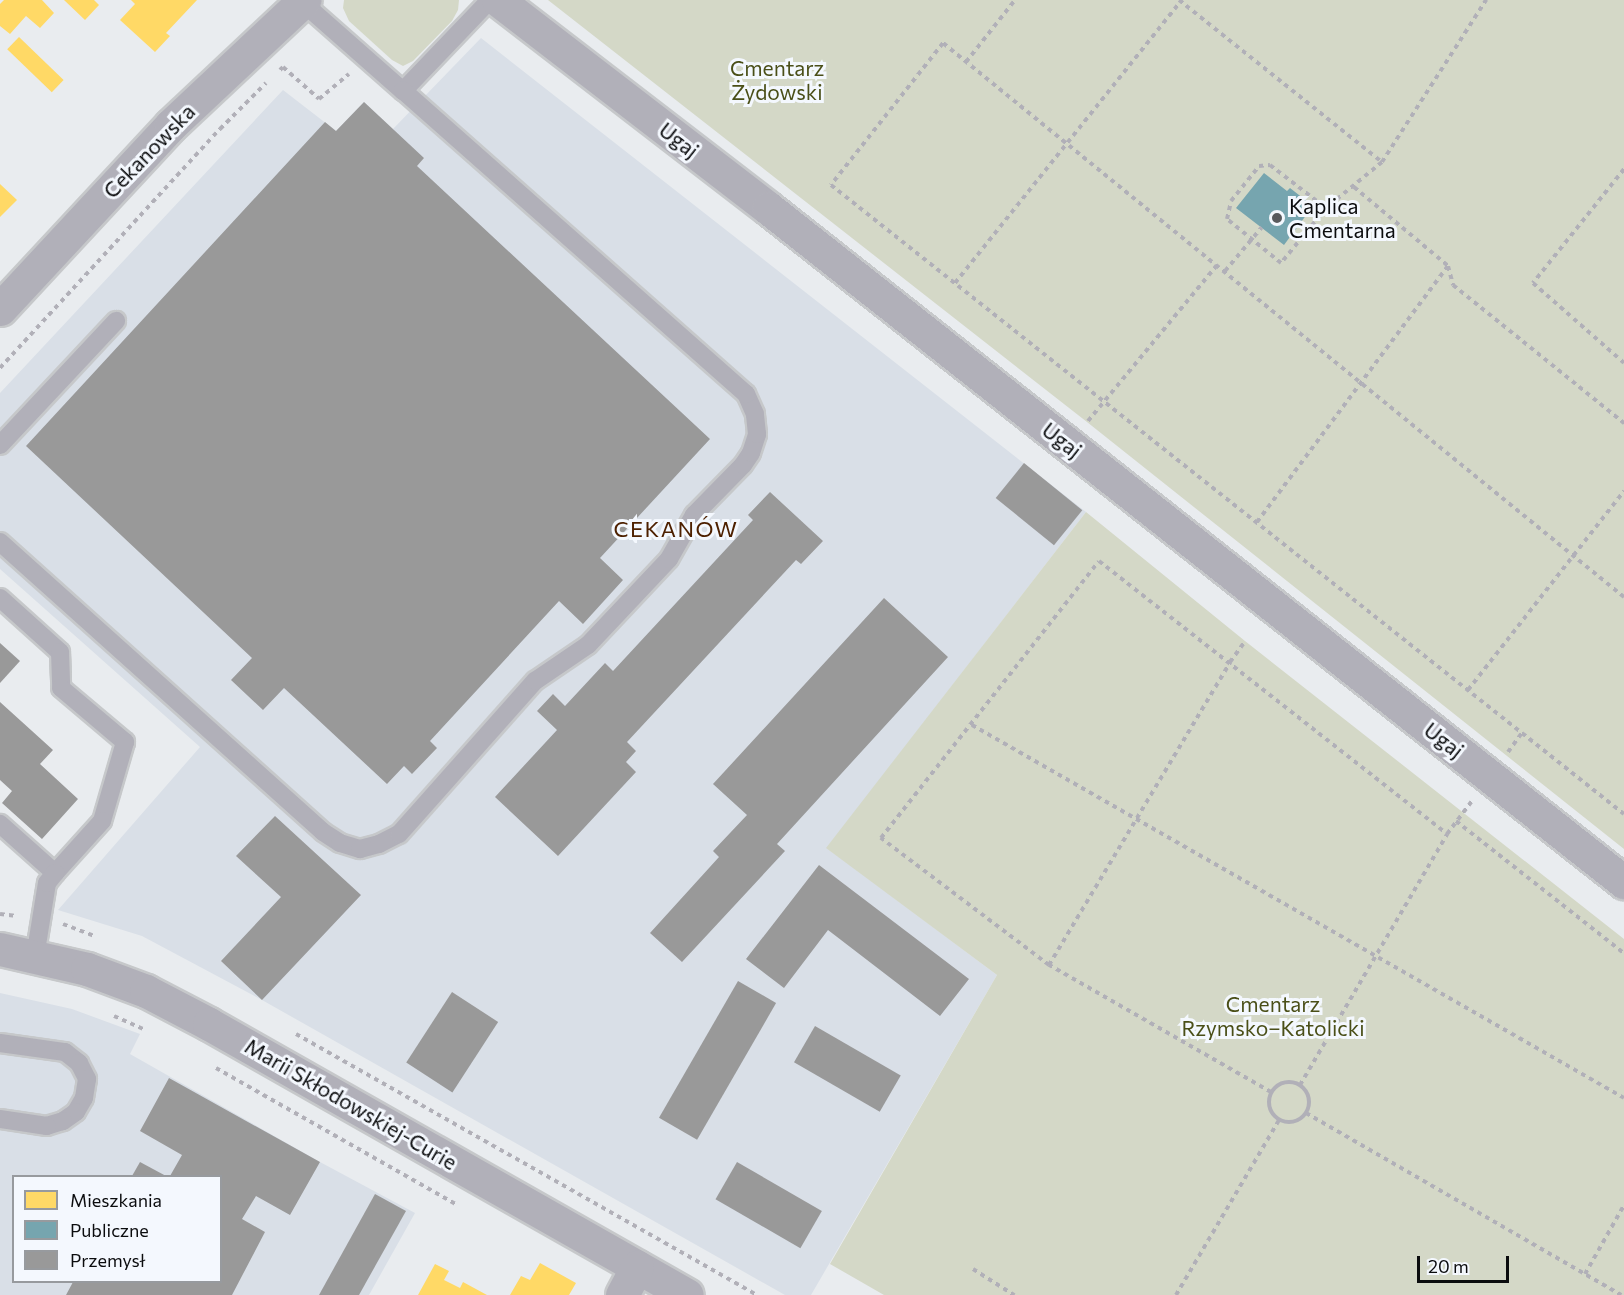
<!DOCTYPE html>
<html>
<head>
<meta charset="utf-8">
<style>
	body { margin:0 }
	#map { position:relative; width:1624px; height:1295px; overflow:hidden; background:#e9ecef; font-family:Commissioner,sans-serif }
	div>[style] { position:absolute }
	.built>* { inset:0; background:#d9dfe7 }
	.green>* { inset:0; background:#d4d8c7 }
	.homes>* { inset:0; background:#ffd966; transform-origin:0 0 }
	.public>* { inset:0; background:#76a5af }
	.industry>* { inset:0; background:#999; transform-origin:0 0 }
	.path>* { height:4px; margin-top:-2px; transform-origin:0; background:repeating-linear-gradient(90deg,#b1b0b8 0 4.5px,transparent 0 9px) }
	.path>.ring { margin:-2px; padding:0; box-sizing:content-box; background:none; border:4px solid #b1b0b8; border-radius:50% }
	.roads { filter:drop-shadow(2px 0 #c6c8ca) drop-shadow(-2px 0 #c6c8ca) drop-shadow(0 2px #c6c8ca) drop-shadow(0 -2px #c6c8ca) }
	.lane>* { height:18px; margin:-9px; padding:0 9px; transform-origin:9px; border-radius:9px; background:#b1b0b9 }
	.street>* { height:33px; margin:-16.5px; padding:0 16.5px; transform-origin:16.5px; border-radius:16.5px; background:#b1b0b9 }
	.dots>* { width:16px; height:16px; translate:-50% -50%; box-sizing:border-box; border:3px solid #f4f8fe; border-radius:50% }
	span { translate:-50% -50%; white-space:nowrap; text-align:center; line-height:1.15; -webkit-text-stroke:6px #f4f8fe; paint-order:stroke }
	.park-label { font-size:21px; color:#4a4f18 }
	.street-label { font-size:21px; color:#0b0c0e }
	.poi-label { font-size:21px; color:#0b0c0e }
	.left { translate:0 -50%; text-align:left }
	.neighbourhood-label { font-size:22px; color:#4d2000; letter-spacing:1.5px }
	.legend { position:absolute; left:12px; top:1175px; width:210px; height:108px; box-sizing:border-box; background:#f4f8fe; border:2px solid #979a9e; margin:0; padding:8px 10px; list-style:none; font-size:18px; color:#0b0c0e }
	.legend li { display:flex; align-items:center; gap:12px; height:30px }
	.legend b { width:30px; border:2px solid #979a9e }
	.scale { position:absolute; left:1417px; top:1256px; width:92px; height:27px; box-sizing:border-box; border:3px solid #0b0c0e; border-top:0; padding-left:8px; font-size:18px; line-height:21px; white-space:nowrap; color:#0b0c0e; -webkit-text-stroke:4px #f4f8fe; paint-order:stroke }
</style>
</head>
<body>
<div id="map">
	<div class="built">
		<div style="clip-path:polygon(481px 38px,1086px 512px,827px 848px,997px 975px,811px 1295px,785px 1295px,262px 1000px,142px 936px,58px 910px,200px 747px,0 569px,0 393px,283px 90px,336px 131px,364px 102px,393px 129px)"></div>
		<div style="clip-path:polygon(evenodd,0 993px,72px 1009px,140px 1034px,130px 1054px,320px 1162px,415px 1213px,369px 1295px,0 1295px,0 993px,14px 1176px,220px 1176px,220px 1282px,14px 1282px,14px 1176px)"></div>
	</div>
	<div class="green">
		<div style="clip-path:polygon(344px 0,459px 0,458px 10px,452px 21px,413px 61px,403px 66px,392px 60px,349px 21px,343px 8px)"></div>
		<div style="clip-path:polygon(548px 0,1624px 0,1624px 849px,1087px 422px)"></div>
		<div style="clip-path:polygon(1086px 512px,1245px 641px,1624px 939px,1624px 1295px,884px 1295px,830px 1264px,997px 975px,826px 848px)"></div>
	</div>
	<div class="homes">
		<div style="clip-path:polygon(4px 0,42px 0,54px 13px,40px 28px,26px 16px,10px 34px,0 26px,0 4px)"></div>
		<div style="clip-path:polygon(64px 0,94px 0,99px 5px,85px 20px)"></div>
		<div style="clip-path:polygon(131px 0,197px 0,166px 33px,170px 36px,155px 52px,120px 20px,135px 4px)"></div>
		<div style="left:19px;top:37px;width:62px;height:17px;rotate:44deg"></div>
		<div style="clip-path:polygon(0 184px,17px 200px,0 217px)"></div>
		<div style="clip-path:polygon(540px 1263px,576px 1283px,569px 1295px,510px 1295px,521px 1276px,530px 1280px)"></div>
		<div style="clip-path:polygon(435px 1264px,449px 1271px,444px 1280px,460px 1288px,463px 1282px,487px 1295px,418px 1295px)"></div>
	</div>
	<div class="public">
		<div style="clip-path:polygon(1264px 173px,1287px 191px,1290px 188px,1313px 206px,1284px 245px,1236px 208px)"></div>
	</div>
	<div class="industry">
		<div style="clip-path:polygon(364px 102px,424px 158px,417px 166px,710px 439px,600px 558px,623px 580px,583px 624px,559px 601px,430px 741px,437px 748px,412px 774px,404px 766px,387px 784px,284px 688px,263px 710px,231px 680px,252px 658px,26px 446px,325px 122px,336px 131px)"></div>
		<div style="left:1024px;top:463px;width:75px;height:45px;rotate:39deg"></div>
		<div style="clip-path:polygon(770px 492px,823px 541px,801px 564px,796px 560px,627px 742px,636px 751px,626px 762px,636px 772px,558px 856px,495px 797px,557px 730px,537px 711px,553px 694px,565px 706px,605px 663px,613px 671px,753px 520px,748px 515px)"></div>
		<div style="clip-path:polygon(884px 598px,948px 657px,777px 844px,785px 851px,682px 962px,650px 933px,719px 857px,713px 851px,747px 815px,713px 784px)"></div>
		<div style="clip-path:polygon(0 643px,20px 661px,0 683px)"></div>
		<div style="clip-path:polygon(0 702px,53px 750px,40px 764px,78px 799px,42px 839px,2px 803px,12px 791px,0 780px)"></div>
		<div style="clip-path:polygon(275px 816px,361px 895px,262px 1000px,221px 961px,281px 897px,236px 856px)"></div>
		<div style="clip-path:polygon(819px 865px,969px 979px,940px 1016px,828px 930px,784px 988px,746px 959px)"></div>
		<div style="left:738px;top:981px;width:44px;height:158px;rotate:30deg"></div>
		<div style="left:452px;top:992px;width:55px;height:84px;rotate:33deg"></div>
		<div style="left:815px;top:1026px;width:99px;height:42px;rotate:30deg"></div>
		<div style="clip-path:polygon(169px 1078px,320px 1162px,290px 1215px,256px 1196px,242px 1219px,265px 1232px,232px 1295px,66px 1295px,73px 1282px,220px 1282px,220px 1176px,170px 1176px,182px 1155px,140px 1131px)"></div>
		<div style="clip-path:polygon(140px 1162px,166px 1176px,132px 1176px)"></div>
		<div style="left:737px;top:1162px;width:98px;height:43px;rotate:30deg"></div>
		<div style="clip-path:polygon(375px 1194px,406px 1211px,359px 1295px,319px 1295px)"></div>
	</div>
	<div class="path">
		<div style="left:1179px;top:0;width:260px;rotate:38.6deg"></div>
		<div style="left:1382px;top:162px;width:72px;rotate:140.6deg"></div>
		<div style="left:1326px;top:208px;width:71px;rotate:129.3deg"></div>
		<div style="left:1281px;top:263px;width:70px;rotate:-140.8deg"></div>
		<div style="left:1227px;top:219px;width:18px;rotate:-77deg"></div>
		<div style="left:1231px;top:201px;width:45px;rotate:-51.3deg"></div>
		<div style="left:1259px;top:166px;width:11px;rotate:-5deg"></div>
		<div style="left:1270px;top:165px;width:71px;rotate:37.5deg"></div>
		<div style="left:966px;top:62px;width:79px;rotate:-51.7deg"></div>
		<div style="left:280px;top:70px;width:4px;rotate:-45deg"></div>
		<div style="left:283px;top:67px;width:48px;rotate:41.6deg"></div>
		<div style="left:319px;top:99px;width:39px;rotate:-40deg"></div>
		<div style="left:1382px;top:162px;width:193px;rotate:-57.3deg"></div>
		<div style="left:1624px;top:169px;width:146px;rotate:128.6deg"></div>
		<div style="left:1533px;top:283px;width:121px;rotate:41.3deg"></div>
		<div style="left:1354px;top:187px;width:123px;rotate:40deg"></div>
		<div style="left:1448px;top:266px;width:20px;rotate:75deg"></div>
		<div style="left:1453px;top:285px;width:220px;rotate:38.9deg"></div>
		<div style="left:1225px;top:271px;width:57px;rotate:-49.9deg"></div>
		<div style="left:955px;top:283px;width:363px;rotate:-51.3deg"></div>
		<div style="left:0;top:368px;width:325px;rotate:-47.4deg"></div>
		<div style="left:220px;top:129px;width:65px;rotate:-45deg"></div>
		<div style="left:1088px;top:421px;width:202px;rotate:-50.4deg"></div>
		<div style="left:1257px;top:522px;width:319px;rotate:-53.3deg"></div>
		<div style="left:1624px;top:597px;width:878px;rotate:-140.87deg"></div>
		<div style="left:943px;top:43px;width:181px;rotate:128.3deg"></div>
		<div style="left:831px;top:185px;width:1012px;rotate:38.42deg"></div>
		<div style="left:1468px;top:690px;width:253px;rotate:-51.9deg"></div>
		<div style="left:972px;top:725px;width:751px;rotate:29.77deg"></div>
		<div style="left:1508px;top:752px;width:24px;rotate:-54deg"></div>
		<div style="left:1456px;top:821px;width:214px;rotate:38.2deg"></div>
		<div style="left:0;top:914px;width:17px;rotate:7deg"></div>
		<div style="left:63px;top:924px;width:34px;rotate:21deg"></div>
		<div style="left:1049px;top:965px;width:353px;rotate:-59.1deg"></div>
		<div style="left:1230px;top:662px;width:26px;rotate:-54deg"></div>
		<div style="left:114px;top:1016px;width:32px;rotate:24deg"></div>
		<div style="left:296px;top:1034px;width:530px;rotate:29.52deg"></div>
		<div style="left:216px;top:1068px;width:277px;rotate:29.6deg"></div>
		<div class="ring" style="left:1269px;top:1082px;width:36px;height:36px"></div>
		<div style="left:1300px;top:1085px;width:291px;rotate:-59.6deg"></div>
		<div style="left:1447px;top:834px;width:41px;rotate:-52.9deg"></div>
		<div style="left:1271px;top:1092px;width:256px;rotate:-150.2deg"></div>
		<div style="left:1049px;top:965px;width:211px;rotate:-142.9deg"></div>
		<div style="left:881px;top:838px;width:352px;rotate:-51.8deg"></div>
		<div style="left:1099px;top:561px;width:442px;rotate:38.1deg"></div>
		<div style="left:1306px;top:1113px;width:364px;rotate:30deg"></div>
		<div style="left:973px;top:1269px;width:49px;rotate:32.4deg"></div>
		<div style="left:1585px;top:1274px;width:79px;rotate:-60.5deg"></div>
		<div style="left:1176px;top:1295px;width:203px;rotate:-59.5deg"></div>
	</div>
	<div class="roads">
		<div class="lane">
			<div style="left:302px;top:2px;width:135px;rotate:41.4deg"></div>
			<div style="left:403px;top:91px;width:126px;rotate:-46.3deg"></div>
			<div style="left:0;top:445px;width:170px;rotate:-46.9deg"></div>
			<div style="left:0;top:542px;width:434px;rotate:41.9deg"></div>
			<div style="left:323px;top:832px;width:20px;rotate:33deg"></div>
			<div style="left:340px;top:843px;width:21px;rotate:17deg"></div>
			<div style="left:360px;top:849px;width:20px;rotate:-15deg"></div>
			<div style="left:379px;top:844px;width:22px;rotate:-27deg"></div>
			<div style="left:399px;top:834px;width:205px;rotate:-48.4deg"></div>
			<div style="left:535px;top:681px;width:64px;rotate:-34.2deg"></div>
			<div style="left:588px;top:645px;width:118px;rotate:-46.7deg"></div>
			<div style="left:669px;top:559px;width:51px;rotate:-60.4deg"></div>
			<div style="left:694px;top:515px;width:70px;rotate:-45.6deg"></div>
			<div style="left:743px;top:465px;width:14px;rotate:-56deg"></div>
			<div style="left:751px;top:453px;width:20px;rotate:-72deg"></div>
			<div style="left:757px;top:434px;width:20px;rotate:-96deg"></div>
			<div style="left:755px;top:414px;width:22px;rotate:-114deg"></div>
			<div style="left:746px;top:394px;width:458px;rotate:-138.5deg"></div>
			<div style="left:0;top:598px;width:81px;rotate:42deg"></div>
			<div style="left:60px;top:652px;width:36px;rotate:88deg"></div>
			<div style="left:61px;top:688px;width:84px;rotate:40.2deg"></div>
			<div style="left:125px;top:742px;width:82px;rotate:106.2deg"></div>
			<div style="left:102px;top:821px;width:70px;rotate:132.1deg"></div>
			<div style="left:55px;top:873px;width:74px;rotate:-138.3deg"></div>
			<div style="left:35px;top:957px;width:75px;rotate:-80.8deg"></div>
			<div style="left:47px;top:883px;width:13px;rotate:-51deg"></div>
			<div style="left:0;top:1043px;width:66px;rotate:7.9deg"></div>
			<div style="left:65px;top:1052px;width:18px;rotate:38deg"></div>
			<div style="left:79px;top:1063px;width:18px;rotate:63deg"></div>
			<div style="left:87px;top:1079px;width:19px;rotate:99deg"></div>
			<div style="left:84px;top:1098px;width:16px;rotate:120deg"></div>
			<div style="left:76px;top:1112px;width:16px;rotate:145deg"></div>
			<div style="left:63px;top:1121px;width:17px;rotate:163deg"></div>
			<div style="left:47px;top:1126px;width:48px;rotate:-171.5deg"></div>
		</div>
		<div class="street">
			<div style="left:498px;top:0;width:341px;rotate:37.6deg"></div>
			<div style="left:768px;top:208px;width:1090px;rotate:38.22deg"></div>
			<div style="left:0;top:309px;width:251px;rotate:-47.1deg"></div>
			<div style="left:171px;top:125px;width:183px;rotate:-43.2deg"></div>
			<div style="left:0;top:949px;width:89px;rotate:12.9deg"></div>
			<div style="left:87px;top:969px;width:63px;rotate:20.4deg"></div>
			<div style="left:146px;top:991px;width:71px;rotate:27.6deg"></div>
			<div style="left:209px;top:1024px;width:549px;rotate:29.55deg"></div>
			<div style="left:622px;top:1295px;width:32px;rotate:-62deg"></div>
		</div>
	</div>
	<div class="dots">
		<div style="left:1277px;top:218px;background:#595a5d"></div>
	</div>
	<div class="park-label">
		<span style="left:777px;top:80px">Cmentarz<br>Żydowski</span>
		<span style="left:1273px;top:1016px">Cmentarz<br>Rzymsko–Katolicki</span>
	</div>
	<div class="street-label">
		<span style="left:679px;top:140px;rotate:38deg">Ugaj</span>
		<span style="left:149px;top:151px;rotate:-46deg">Cekanowska</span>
		<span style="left:1062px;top:440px;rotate:38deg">Ugaj</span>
		<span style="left:1444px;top:740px;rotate:38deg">Ugaj</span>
		<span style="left:351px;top:1104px;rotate:30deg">Marii Skłodowskiej-Curie</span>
	</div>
	<div class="poi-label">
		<span class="left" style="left:1289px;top:218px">Kaplica<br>Cmentarna</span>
	</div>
	<div class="neighbourhood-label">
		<span style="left:676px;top:529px">CEKANÓW</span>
	</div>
	<ul class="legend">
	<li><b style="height:16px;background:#ffd966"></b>Mieszkania</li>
	<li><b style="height:16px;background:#76a5af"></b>Publiczne</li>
	<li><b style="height:16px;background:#999"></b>Przemysł</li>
	</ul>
	<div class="scale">20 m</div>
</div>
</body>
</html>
